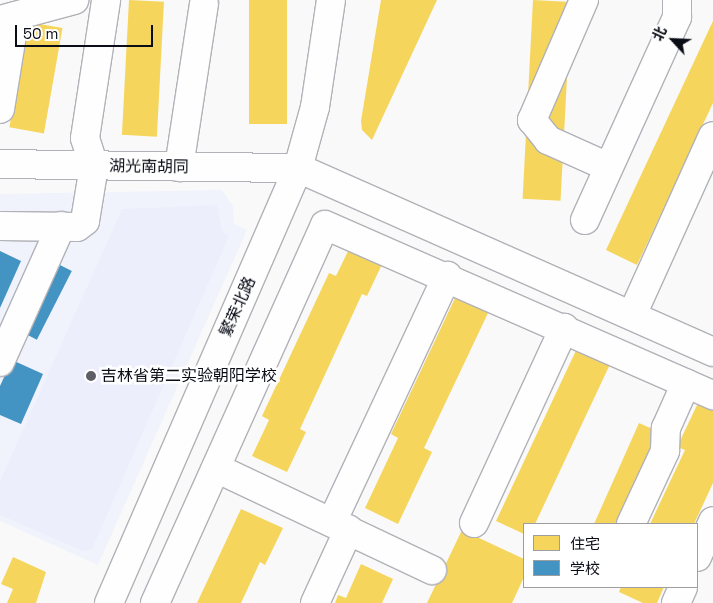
<!DOCTYPE html>
<html>
<head>
<meta charset="utf-8">
<style>
	body { margin:0 }
	#map { position:relative; width:713px; height:603px; overflow:hidden; background:#f9f9f9; font-family:"Space Grotesk","Noto Sans SC",sans-serif }
	div>[style] { position:absolute }
	.built>* { inset:0; background:#f1f3fc }
	.green>* { inset:0; background:#eceffb }
	.homes>* { inset:0; background:#f6d55c; transform-origin:0 0 }
	.schools>* { inset:0; background:#4393c3; transform-origin:0 0 }
	.roads { filter:drop-shadow(1px 0 #b1b2b8) drop-shadow(-1px 0 #b1b2b8) drop-shadow(0 1px #b1b2b8) drop-shadow(0 -1px #b1b2b8) }
	.minor>* { height:28px; margin:-14px; padding:0 14px; transform-origin:14px; border-radius:14px; background:#fefefe }
	.dots>* { width:14px; height:14px; translate:-50% -50%; box-sizing:border-box; border:2px solid #fff; border-radius:50% }
	span { translate:-50% -50%; white-space:nowrap; text-align:center; line-height:1.15; -webkit-text-stroke:5px #fff; paint-order:stroke }
	.street-label { font-size:16px; color:#0a0c16 }
	.poi-label { font-size:16px; color:#0a0c16 }
	.left { translate:0 -50%; text-align:left }
	.legend { position:absolute; left:523px; top:523px; width:175px; height:65px; box-sizing:border-box; background:#fff; border:1px solid #9d9ea2; margin:0; padding:6px 9px; list-style:none; font-size:15px; color:#0a0c16 }
	.legend li { display:flex; align-items:center; gap:10px; height:25px }
	.legend b { width:25px; border:1px solid #9d9ea2 }
	.north { position:absolute; left:648px; top:15px; width:50px; height:50px; -webkit-text-stroke:4px #fff; paint-order:stroke; rotate:295deg; font-size:14px; font-weight:700; line-height:20px; text-align:center; color:#0a0c16 }
	.north::after { content:''; display:block; margin:auto; width:18px; height:22px; background:#0a0c16; clip-path:polygon(50% 0,100% 100%,50% 72%,0 100%) }
	.scale { position:absolute; left:15px; top:25px; width:138px; height:22px; box-sizing:border-box; border:2px solid #0a0c16; border-top:0; padding-left:6px; font-size:15px; line-height:18px; white-space:nowrap; color:#0a0c16; -webkit-text-stroke:4px #fff; paint-order:stroke }
</style>
</head>
<body>
<div id="map">
	<div class="built">
		<div style="clip-path:polygon(222px 190px,233px 206px,234px 224px,247px 230px,98px 565px,0 521px,0 194px)"></div>
	</div>
	<div class="green">
		<div style="clip-path:polygon(217px 205px,222px 231px,229px 236px,92px 549px,83px 551px,0 515px,0 481px,122px 209px)"></div>
	</div>
	<div class="homes">
		<div style="left:129px;top:0;width:35px;height:135px;rotate:3deg"></div>
		<div style="left:249px;top:0;width:38px;height:124px"></div>
		<div style="clip-path:polygon(381px 0,437px 0,372px 140px,362px 130px,361px 121px)"></div>
		<div style="left:533px;top:0;width:38px;height:199px;rotate:3deg"></div>
		<div style="clip-path:polygon(713px 21px,713px 103px,637px 265px,606px 250px)"></div>
		<div style="left:28px;top:22px;width:35px;height:107px;rotate:10deg"></div>
		<div style="clip-path:polygon(351px 245px,384px 260px,367px 296px,362px 294px,300px 429px,306px 432px,287px 472px,252px 456px,269px 420px,262px 416px,329px 273px,336px 276px)"></div>
		<div style="clip-path:polygon(456px 296px,489px 311px,424px 448px,432px 452px,398px 524px,365px 508px,398px 438px,391px 434px)"></div>
		<div style="clip-path:polygon(579px 344px,612px 360px,535px 524px,524px 524px,524px 534px,496px 521px)"></div>
		<div style="clip-path:polygon(699px 401px,713px 407px,713px 483px,694px 524px,650px 524px,685px 450px,677px 447px)"></div>
		<div style="left:639px;top:423px;width:22px;height:112px;rotate:24deg"></div>
		<div style="clip-path:polygon(241px 509px,283px 528px,265px 565px,260px 562px,241px 603px,197px 603px)"></div>
		<div style="clip-path:polygon(462px 530px,524px 559px,524px 577px,512px 603px,427px 603px)"></div>
		<div style="clip-path:polygon(13px 557px,46px 572px,36px 603px,7px 603px,13px 589px,1px 584px)"></div>
		<div style="clip-path:polygon(361px 564px,393px 579px,382px 603px,335px 603px,338px 595px,346px 598px)"></div>
		<div style="clip-path:polygon(621px 587px,664px 587px,657px 603px,643px 603px,619px 592px)"></div>
	</div>
	<div class="schools">
		<div style="clip-path:polygon(0 251px,21px 261px,0 308px)"></div>
		<div style="left:54px;top:262px;width:20px;height:77px;rotate:27deg"></div>
		<div style="clip-path:polygon(12px 360px,43px 374px,21px 424px,0 415px,0 386px)"></div>
	</div>
	<div class="roads">
		<div class="minor">
			<div style="left:584px;top:0;width:131px;rotate:113.4deg"></div>
			<div style="left:532px;top:120px;width:26px;rotate:51deg"></div>
			<div style="left:548px;top:140px;width:66px;rotate:24.2deg"></div>
			<div style="left:0;top:20px;width:77px;rotate:-15.1deg"></div>
			<div style="left:0;top:109px;width:94px;rotate:-80.8deg"></div>
			<div style="left:0;top:164px;width:298px;rotate:0.8deg"></div>
			<div style="left:298px;top:168px;width:454px;rotate:23.9deg"></div>
			<div style="left:179px;top:167px;width:165px;rotate:-81.3deg"></div>
			<div style="left:585px;top:220px;width:223px;rotate:-65.6deg"></div>
			<div style="left:677px;top:17px;width:17px;rotate:-90deg"></div>
			<div style="left:0;top:226px;width:77px;rotate:0.7deg"></div>
			<div style="left:77px;top:227px;width:10px;rotate:-37deg"></div>
			<div style="left:85px;top:221px;width:56px;rotate:-80.7deg"></div>
			<div style="left:94px;top:166px;width:29px;rotate:-108deg"></div>
			<div style="left:85px;top:138px;width:140px;rotate:-81.3deg"></div>
			<div style="left:632px;top:315px;width:196px;rotate:-65.7deg"></div>
			<div style="left:0;top:362px;width:149px;rotate:-65.8deg"></div>
			<div style="left:216px;top:468px;width:239px;rotate:25.3deg"></div>
			<div style="left:332px;top:522px;width:272px;rotate:-64.9deg"></div>
			<div style="left:474px;top:523px;width:215px;rotate:-65.2deg"></div>
			<div style="left:631px;top:524px;width:81px;rotate:-65deg"></div>
			<div style="left:665px;top:451px;width:23px;rotate:-88deg"></div>
			<div style="left:666px;top:428px;width:49px;rotate:-66deg"></div>
			<div style="left:697px;top:557px;width:39px;rotate:-66deg"></div>
			<div style="left:109px;top:603px;width:474px;rotate:-66.5deg"></div>
			<div style="left:298px;top:168px;width:63px;rotate:-74.4deg"></div>
			<div style="left:315px;top:107px;width:108px;rotate:-81.5deg"></div>
			<div style="left:155px;top:603px;width:414px;rotate:-65.8deg"></div>
			<div style="left:325px;top:225px;width:424px;rotate:23.7deg"></div>
			<div style="left:315px;top:603px;width:81px;rotate:-65.3deg"></div>
			<div style="left:676px;top:603px;width:17px;rotate:-66deg"></div>
		</div>
	</div>
	<div class="dots">
		<div style="left:91px;top:376px;background:#5e5f65"></div>
	</div>
	<div class="street-label">
		<span style="left:149px;top:167px;rotate:1deg">湖光南胡同</span>
		<span style="left:238px;top:307px;rotate:-66deg">繁荣北路</span>
	</div>
	<div class="poi-label">
		<span class="left" style="left:101px;top:376px">吉林省第二实验朝阳学校</span>
	</div>
	<ul class="legend">
	<li><b style="height:14px;background:#f6d55c"></b>住宅</li>
	<li><b style="height:14px;background:#4393c3"></b>学校</li>
	</ul>
	<div class="north">北</div>
	<div class="scale">50 m</div>
</div>
</body>
</html>
